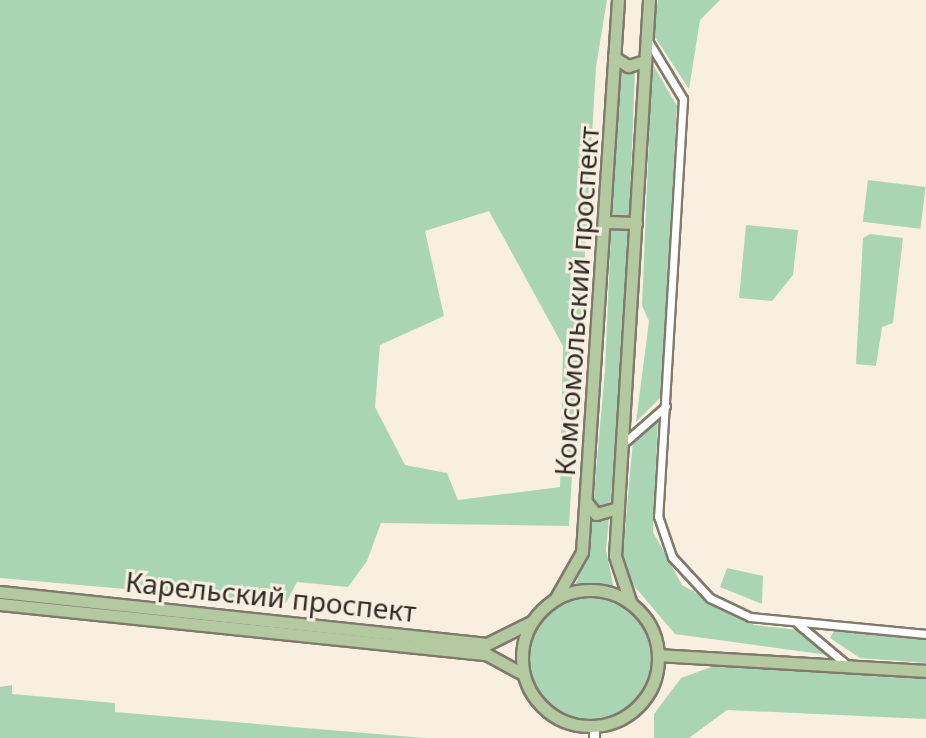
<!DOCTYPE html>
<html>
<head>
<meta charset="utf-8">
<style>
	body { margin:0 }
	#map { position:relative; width:926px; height:738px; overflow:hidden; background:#f8efe1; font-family:"Noto Sans",sans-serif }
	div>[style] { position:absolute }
	.green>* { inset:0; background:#aad5b5; transform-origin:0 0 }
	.round { border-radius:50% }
	.roads { filter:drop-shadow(2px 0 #80796c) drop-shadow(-2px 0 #80796c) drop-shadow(0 2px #80796c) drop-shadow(0 -2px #80796c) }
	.minor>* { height:7px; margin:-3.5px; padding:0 3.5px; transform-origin:3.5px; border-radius:3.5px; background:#fff }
	.tertiary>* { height:9px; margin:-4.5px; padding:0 4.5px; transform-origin:4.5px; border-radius:4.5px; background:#fff }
	.primary>* { height:11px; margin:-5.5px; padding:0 5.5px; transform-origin:5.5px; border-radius:5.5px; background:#b3c9a0 }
	.primary>.ring { margin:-5.5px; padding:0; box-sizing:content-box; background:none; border:11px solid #b3c9a0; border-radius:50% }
	span { translate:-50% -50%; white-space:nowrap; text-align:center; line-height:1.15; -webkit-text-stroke:6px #f8efe1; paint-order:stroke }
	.street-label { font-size:28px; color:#302d27 }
</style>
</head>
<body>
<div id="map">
	<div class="green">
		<div style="clip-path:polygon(evenodd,0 0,607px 0,596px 67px,569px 526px,381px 523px,367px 561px,348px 587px,297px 582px,286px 603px,0 578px,0 0,489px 211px,563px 346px,560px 487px,458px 500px,447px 473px,405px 465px,375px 407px,380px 345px,444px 316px,425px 231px,489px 211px)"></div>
		<div style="clip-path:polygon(658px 0,720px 0,700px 20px,689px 89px,653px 34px)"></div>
		<div style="clip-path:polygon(652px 63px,677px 106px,661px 397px,636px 422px,649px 321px,642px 306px)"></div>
		<div style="clip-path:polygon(618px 68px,635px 71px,623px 374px,606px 550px,614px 589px,575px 585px,589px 550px,605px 370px)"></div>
		<div style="left:868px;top:180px;width:58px;height:42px;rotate:7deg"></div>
		<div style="clip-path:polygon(746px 225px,798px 230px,793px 275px,772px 301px,739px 298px)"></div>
		<div style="clip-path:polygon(870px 234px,903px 238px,893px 323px,882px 327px,876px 366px,856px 364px,863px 238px)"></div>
		<div style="clip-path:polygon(658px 419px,653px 532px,682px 585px,754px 625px,799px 630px,828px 655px,675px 634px,629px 580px,622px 563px,633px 440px)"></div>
		<div style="clip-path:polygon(727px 568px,763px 576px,762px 604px,720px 587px)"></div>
		<div class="round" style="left:527px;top:597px;width:124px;height:124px"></div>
		<div style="clip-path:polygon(834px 631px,926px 639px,926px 663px,860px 658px,830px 638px)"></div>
		<div style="clip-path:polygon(722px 663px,926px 678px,926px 719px,727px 710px,689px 738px,654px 738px,654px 714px,681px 678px)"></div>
		<div style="clip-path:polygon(12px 685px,12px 694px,115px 703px,115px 712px,425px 738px,0 738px,0 687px)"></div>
	</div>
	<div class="roads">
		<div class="minor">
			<div style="left:647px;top:39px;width:70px;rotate:59deg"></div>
			<div style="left:683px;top:99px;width:418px;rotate:93.4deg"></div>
			<div style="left:658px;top:516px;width:43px;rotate:71.1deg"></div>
			<div style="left:672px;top:557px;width:56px;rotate:47.2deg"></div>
			<div style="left:710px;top:598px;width:44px;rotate:25.4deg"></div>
			<div style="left:750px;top:617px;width:177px;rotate:5.5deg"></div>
			<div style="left:626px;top:441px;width:53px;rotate:-41.2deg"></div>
			<div style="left:798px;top:624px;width:64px;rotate:39.9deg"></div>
		</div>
		<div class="tertiary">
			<div style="left:594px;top:727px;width:11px;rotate:90deg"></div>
		</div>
		<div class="primary">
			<div style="left:614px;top:57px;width:17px;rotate:33deg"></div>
			<div style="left:628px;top:66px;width:15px;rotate:-16deg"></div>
			<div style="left:606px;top:222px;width:30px;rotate:2deg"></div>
			<div style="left:587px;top:503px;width:14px;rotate:51deg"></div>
			<div style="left:596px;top:514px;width:23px;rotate:-15deg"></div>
			<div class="ring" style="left:522px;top:590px;width:125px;height:125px"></div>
			<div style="left:0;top:592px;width:490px;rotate:6.1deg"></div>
			<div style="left:487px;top:644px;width:49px;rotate:-26.6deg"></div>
			<div style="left:556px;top:598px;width:53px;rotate:-60.5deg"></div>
			<div style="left:582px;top:552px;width:553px;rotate:-86.27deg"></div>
			<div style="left:630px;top:601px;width:47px;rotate:-108.4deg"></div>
			<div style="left:615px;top:556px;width:557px;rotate:-86.5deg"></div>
			<div style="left:0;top:604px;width:489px;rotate:5.9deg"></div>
			<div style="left:486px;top:654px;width:42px;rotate:28.4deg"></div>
			<div style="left:658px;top:655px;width:268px;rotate:3.4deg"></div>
		</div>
	</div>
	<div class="street-label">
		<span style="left:576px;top:301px;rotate:-86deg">Комсомольский проспект</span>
		<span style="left:271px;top:596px;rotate:6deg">Карельский проспект</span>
	</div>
</div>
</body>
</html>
